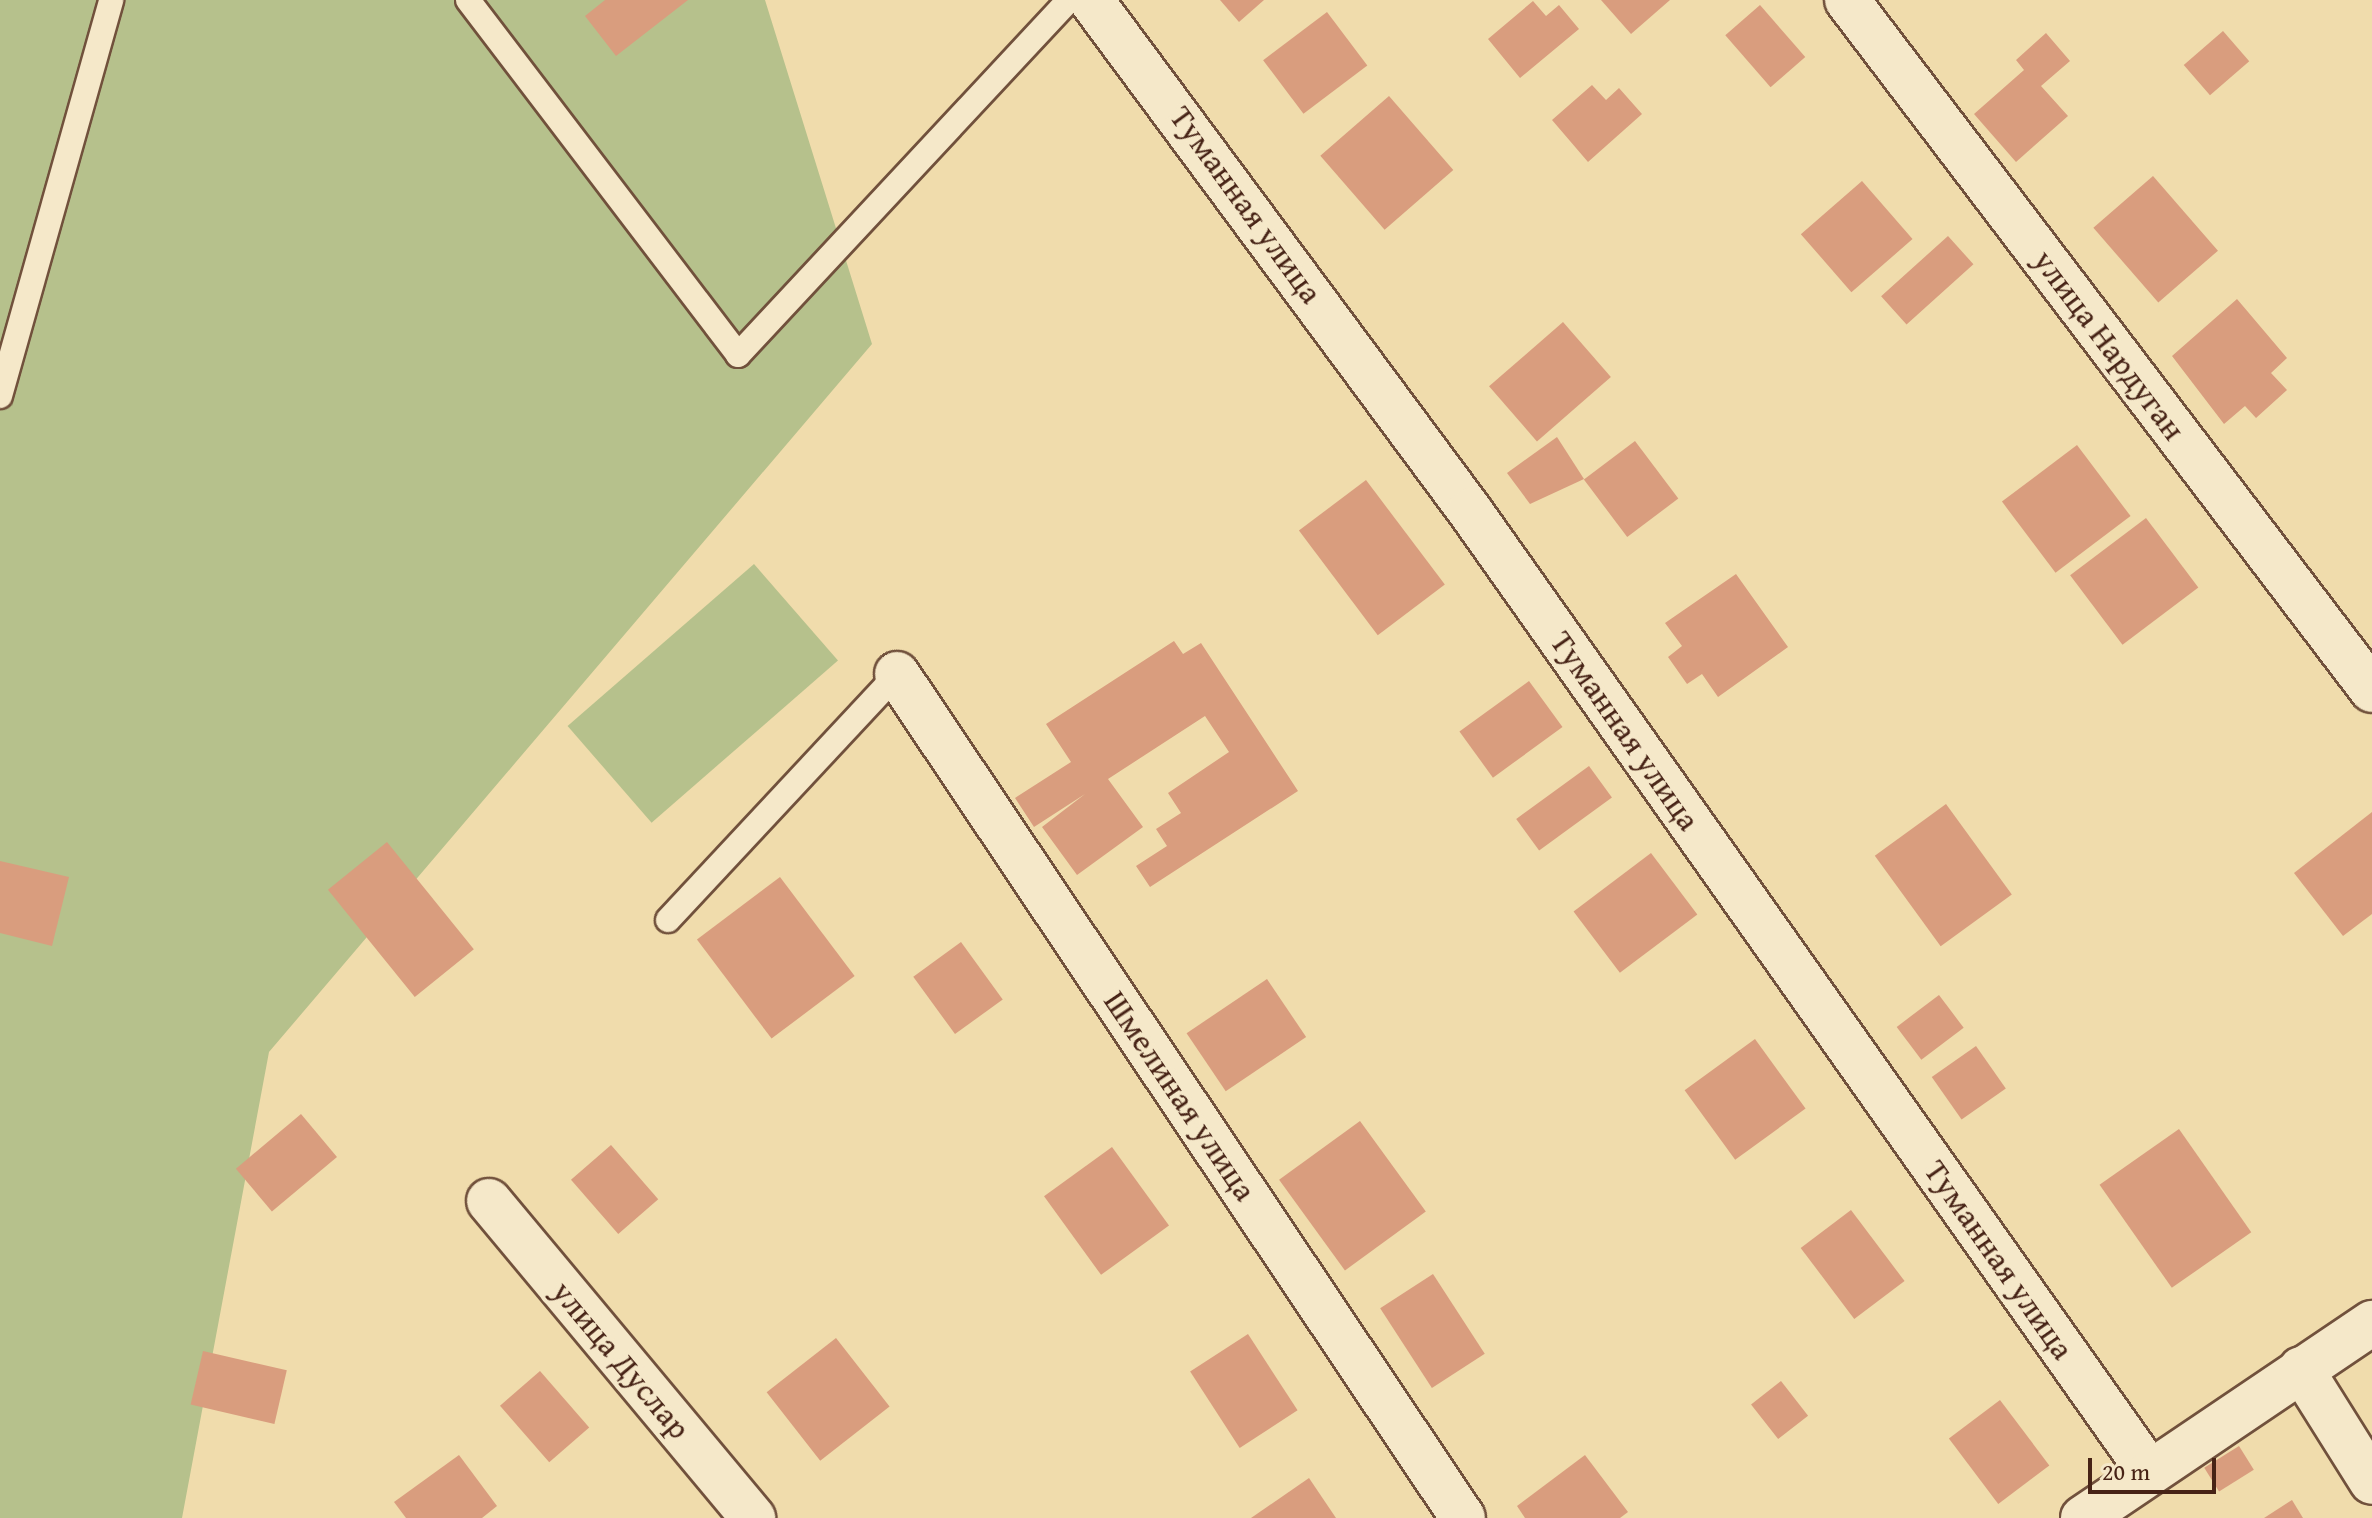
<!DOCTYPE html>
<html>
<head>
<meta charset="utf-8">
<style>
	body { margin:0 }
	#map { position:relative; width:2372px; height:1518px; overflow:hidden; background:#f0dcac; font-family:"Gentium Book Plus",serif }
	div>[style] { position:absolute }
	.green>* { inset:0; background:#b6c18c; transform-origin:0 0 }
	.building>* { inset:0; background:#d99d7e; transform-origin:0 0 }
	.roads { filter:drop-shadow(2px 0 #71513c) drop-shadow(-2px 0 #71513c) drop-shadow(0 2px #71513c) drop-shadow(0 -2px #71513c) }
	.service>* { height:24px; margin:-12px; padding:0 12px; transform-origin:12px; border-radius:12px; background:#f5e8c9 }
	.minor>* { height:44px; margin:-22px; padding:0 22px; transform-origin:22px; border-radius:22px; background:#f5e8c9 }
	span { translate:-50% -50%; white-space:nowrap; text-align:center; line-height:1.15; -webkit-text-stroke:8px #f5e8c9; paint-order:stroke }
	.street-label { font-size:32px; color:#472316 }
	.scale { position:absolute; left:2088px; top:1458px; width:128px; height:36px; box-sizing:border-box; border:4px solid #472316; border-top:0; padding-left:10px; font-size:24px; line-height:28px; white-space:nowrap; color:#472316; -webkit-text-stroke:6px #f5e8c9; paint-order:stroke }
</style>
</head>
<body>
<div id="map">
	<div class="green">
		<div style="clip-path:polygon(0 0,765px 0,872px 344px,269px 1052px,182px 1518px,0 1518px)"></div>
		<div style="left:754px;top:564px;width:128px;height:247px;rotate:49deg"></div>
	</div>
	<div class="building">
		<div style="clip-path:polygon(605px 0,688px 0,616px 56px,585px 16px)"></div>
		<div style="clip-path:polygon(1220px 0,1264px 0,1239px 22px)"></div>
		<div style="clip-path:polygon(1601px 0,1670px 0,1631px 34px)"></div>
		<div style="clip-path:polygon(1533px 1px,1546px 16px,1559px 5px,1579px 29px,1520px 78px,1488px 39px)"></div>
		<div style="left:1760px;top:5px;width:69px;height:46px;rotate:49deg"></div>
		<div style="left:1327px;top:12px;width:67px;height:80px;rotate:53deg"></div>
		<div style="left:2223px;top:31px;width:40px;height:52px;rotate:49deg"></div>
		<div style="clip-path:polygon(2046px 33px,2070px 61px,2041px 86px,2068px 116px,2016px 162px,1974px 114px,2024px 70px,2016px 60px)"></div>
		<div style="clip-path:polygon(1592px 85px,1606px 100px,1619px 88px,1642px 114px,1588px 162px,1552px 120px)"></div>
		<div style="left:1389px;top:96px;width:98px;height:91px;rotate:49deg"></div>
		<div style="left:2153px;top:176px;width:99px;height:79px;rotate:49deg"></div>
		<div style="left:1862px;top:181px;width:77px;height:81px;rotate:49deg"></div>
		<div style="left:1948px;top:236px;width:38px;height:90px;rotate:48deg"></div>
		<div style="clip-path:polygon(2237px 299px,2287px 358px,2271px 373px,2287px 390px,2256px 418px,2245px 406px,2224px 424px,2172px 356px)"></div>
		<div style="left:1563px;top:322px;width:73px;height:98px;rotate:49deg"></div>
		<div style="clip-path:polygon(1557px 437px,1584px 479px,1530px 504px,1507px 473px)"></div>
		<div style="left:1635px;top:441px;width:72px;height:64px;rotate:53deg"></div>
		<div style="left:2077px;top:445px;width:89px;height:94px;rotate:53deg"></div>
		<div style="left:1366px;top:480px;width:131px;height:84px;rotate:53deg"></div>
		<div style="left:2146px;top:518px;width:87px;height:95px;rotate:53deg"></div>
		<div style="clip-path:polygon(1736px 574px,1788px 647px,1718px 697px,1702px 674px,1687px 684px,1668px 657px,1682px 646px,1665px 623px)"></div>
		<div style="clip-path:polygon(1174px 641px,1183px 654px,1201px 643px,1298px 791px,1150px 887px,1136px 866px,1167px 846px,1156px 829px,1181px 813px,1168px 793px,1229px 752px,1205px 716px,1108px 779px,1143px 827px,1077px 875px,1042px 827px,1085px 794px,1034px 827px,1015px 798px,1071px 762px,1046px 724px)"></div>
		<div style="left:1529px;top:681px;width:57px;height:86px;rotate:54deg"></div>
		<div style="left:1589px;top:766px;width:39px;height:90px;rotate:54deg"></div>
		<div style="left:1946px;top:804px;width:112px;height:88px;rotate:54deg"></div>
		<div style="clip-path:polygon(2372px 812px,2372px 914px,2343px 936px,2294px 873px)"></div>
		<div style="left:387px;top:842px;width:138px;height:76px;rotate:51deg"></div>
		<div style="left:1651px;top:853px;width:77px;height:97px;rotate:53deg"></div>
		<div style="clip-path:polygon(0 861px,69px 877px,52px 946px,0 933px)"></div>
		<div style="left:780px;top:877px;width:124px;height:104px;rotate:53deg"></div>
		<div style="left:961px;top:942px;width:71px;height:59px;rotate:54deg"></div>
		<div style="left:1267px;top:979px;width:70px;height:97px;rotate:56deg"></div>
		<div style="left:1939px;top:995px;width:41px;height:53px;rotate:53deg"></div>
		<div style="left:1755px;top:1039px;width:86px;height:87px;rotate:54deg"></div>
		<div style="left:1976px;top:1046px;width:52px;height:54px;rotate:55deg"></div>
		<div style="left:301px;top:1114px;width:56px;height:85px;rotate:50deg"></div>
		<div style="left:1360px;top:1121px;width:112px;height:100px;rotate:54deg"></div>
		<div style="left:2179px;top:1129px;width:126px;height:97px;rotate:55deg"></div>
		<div style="left:611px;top:1145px;width:72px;height:53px;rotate:49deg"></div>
		<div style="left:1112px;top:1147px;width:97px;height:84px;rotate:54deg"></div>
		<div style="left:1851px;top:1210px;width:89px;height:63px;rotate:53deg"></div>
		<div style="left:1433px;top:1274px;width:95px;height:63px;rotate:57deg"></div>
		<div style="left:1248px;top:1334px;width:91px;height:69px;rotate:57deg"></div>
		<div style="left:836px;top:1338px;width:87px;height:88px;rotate:52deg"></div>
		<div style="left:203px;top:1351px;width:86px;height:55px;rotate:13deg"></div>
		<div style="left:540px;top:1371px;width:75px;height:53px;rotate:49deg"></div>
		<div style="left:1781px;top:1381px;width:44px;height:38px;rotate:52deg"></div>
		<div style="left:2000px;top:1400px;width:82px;height:64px;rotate:53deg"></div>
		<div style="left:2239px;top:1446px;width:28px;height:41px;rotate:58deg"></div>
		<div style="clip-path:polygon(459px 1455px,497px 1506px,482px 1518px,406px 1518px,394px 1502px)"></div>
		<div style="clip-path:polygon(1585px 1455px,1628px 1512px,1620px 1518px,1525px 1518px,1517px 1506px)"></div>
		<div style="clip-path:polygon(1309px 1478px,1336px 1518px,1251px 1518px)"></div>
		<div style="clip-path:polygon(2292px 1500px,2303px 1518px,2264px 1518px)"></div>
	</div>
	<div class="roads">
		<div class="service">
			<div style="left:468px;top:0;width:446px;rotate:52.7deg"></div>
			<div style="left:738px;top:355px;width:485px;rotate:-47deg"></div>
			<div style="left:0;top:396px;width:411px;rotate:-74.3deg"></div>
			<div style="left:668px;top:920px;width:336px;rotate:-47deg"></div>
		</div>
		<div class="minor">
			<div style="left:1091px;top:0;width:636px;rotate:53.44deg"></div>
			<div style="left:1470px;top:511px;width:1174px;rotate:54.74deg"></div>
			<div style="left:1847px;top:0;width:867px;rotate:52.73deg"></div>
			<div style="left:897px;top:674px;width:1016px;rotate:56.15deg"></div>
			<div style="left:489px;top:1201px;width:413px;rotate:50.2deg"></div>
			<div style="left:2301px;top:1369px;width:133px;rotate:57.9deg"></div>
			<div style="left:2083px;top:1518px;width:349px;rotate:-34deg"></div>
		</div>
	</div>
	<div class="street-label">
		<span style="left:1246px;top:205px;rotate:54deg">Туманная улица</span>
		<span style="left:2109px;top:345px;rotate:53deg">улица Нардуган</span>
		<span style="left:1625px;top:731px;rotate:55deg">Туманная улица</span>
		<span style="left:1180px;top:1096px;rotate:56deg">Шмелиная улица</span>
		<span style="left:1999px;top:1260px;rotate:55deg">Туманная улица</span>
		<span style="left:621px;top:1360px;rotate:50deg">улица Дуслар</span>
	</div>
	<div class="scale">20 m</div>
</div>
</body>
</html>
